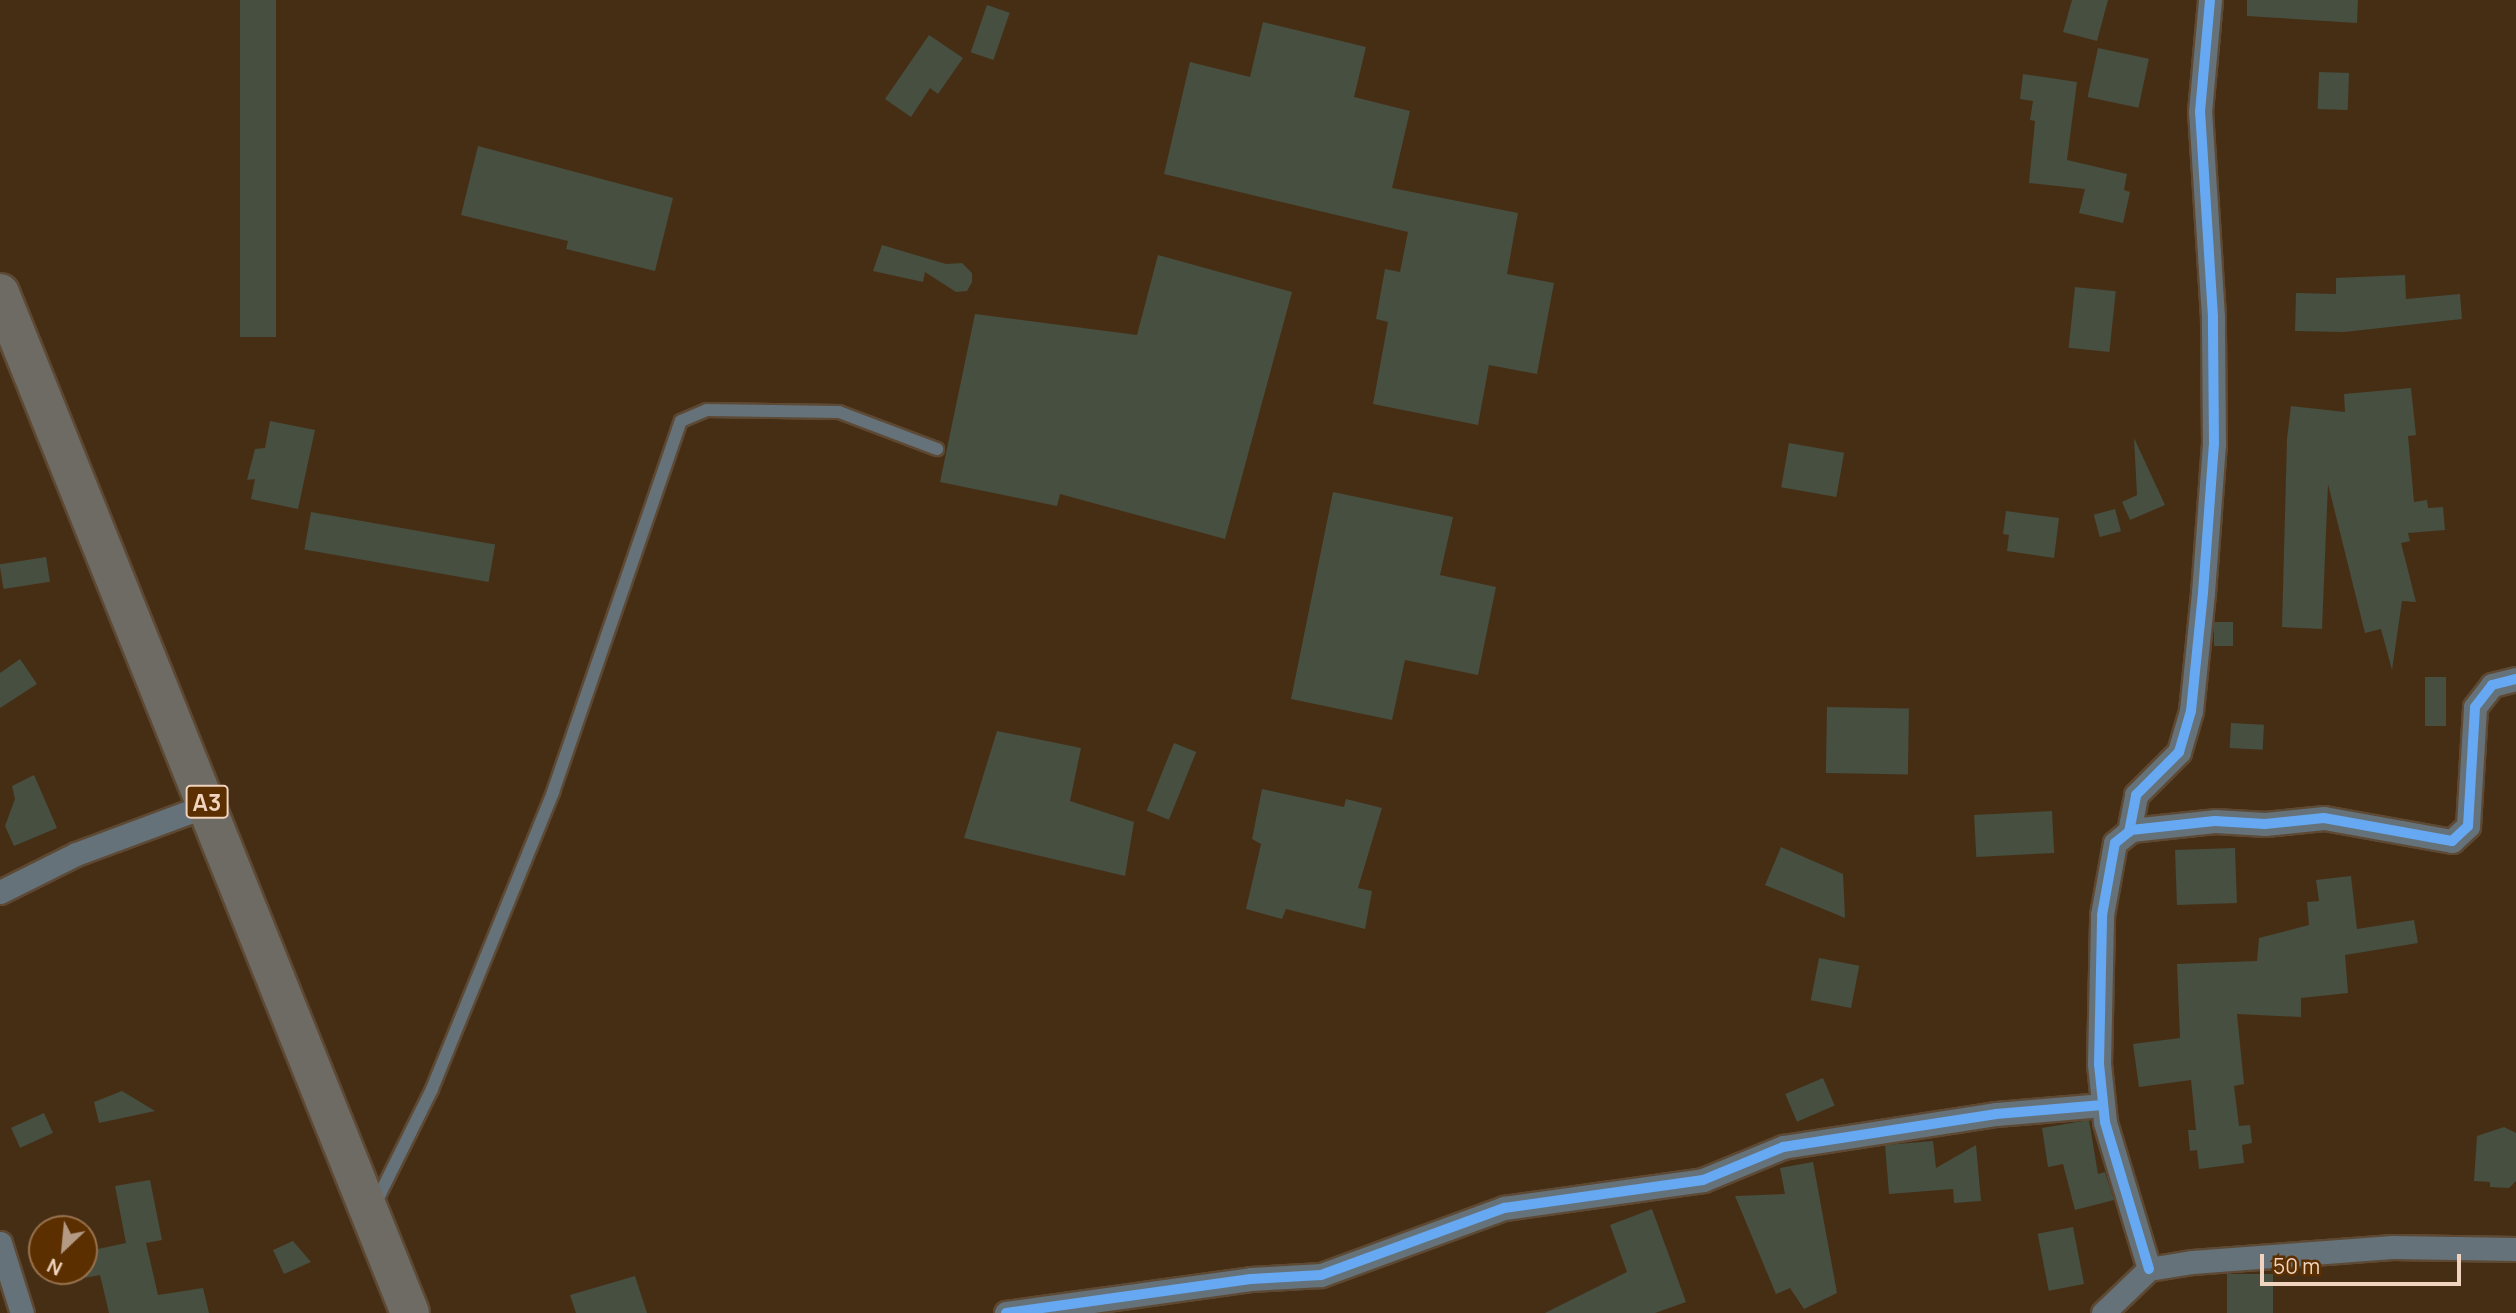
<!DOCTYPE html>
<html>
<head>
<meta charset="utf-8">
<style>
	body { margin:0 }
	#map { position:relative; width:2516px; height:1313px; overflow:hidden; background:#462e15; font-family:Manrope,sans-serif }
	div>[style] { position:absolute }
	.building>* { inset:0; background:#464f40; transform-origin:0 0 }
	.roads { filter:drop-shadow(2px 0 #5d4934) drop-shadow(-2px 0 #5d4934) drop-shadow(0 2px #5d4934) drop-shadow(0 -2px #5d4934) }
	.lane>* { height:12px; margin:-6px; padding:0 6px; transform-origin:6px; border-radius:6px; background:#657279 }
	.street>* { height:23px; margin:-11.5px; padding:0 11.5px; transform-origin:11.5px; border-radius:11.5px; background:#657279 }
	.highway>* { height:38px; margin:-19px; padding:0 19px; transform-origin:19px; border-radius:19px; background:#6e6a64 }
	.cycleway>* { height:10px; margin:-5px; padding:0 5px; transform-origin:5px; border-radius:5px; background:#66a8f1 }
	span { translate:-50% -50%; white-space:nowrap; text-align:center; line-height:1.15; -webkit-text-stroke:5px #5b2f00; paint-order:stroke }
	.shield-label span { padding:2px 5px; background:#5b2f00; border:2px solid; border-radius:5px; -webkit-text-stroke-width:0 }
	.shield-label { font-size:23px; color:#f0d4bf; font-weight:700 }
	.north { position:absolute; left:28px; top:1215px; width:70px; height:70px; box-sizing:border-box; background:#5b2f00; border:2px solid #97714c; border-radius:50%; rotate:206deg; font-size:19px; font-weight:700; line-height:28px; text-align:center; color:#f0d4bf }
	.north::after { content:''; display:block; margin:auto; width:24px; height:32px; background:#b49a84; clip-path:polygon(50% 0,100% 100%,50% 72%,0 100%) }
	.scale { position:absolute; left:2260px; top:1254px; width:201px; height:32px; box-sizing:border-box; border:4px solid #f0d4bf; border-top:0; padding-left:9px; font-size:21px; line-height:24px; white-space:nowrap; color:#f0d4bf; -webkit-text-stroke:5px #5b2f00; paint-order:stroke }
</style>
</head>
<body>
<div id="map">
	<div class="building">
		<div style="left:240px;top:0;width:36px;height:337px"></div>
		<div style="clip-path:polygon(2072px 0,2108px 0,2097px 41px,2063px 32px)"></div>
		<div style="clip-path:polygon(2247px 0,2358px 0,2357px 23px,2247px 16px)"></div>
		<div style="left:987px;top:5px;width:24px;height:50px;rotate:19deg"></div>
		<div style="clip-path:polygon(1263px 22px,1366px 47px,1354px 97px,1410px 111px,1392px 188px,1518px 213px,1507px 274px,1554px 283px,1537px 374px,1489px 365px,1478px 425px,1373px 404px,1388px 322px,1376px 319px,1385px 269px,1400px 272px,1408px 232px,1164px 174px,1190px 62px,1250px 77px)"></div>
		<div style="clip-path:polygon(929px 35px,963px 58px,938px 94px,930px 88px,911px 117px,885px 99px)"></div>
		<div style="left:2098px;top:48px;width:52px;height:50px;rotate:12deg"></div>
		<div style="left:2319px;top:72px;width:30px;height:37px;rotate:2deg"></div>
		<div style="clip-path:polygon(2023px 74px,2077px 82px,2067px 160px,2127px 174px,2124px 190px,2130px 192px,2123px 223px,2079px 213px,2085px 189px,2029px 183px,2035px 121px,2030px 120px,2033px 101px,2020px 99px)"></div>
		<div style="clip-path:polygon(478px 146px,673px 198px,655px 271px,566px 249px,568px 241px,461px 215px)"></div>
		<div style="clip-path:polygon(882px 245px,946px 264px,962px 263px,972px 273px,972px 282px,967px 291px,956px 292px,925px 272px,923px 282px,873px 271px)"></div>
		<div style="clip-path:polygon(1158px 255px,1292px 292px,1225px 539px,1060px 494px,1057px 506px,940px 482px,975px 314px,1137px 335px)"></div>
		<div style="clip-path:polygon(2405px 275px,2406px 299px,2460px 294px,2462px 319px,2344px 332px,2295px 331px,2296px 293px,2336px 294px,2336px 278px)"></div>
		<div style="left:2075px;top:287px;width:41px;height:61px;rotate:6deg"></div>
		<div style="clip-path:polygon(2411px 388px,2416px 435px,2408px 436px,2414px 502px,2427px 500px,2428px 508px,2443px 507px,2445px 530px,2408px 533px,2410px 541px,2401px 543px,2416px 602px,2402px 601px,2392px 670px,2381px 629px,2365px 633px,2328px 484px,2322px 629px,2282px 627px,2287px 439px,2291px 406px,2345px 412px,2344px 394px)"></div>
		<div style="clip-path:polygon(270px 421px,315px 430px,298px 509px,251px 499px,255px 479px,247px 480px,255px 449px,265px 448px)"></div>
		<div style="clip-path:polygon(2134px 438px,2165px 505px,2130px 520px,2122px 502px,2137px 495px)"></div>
		<div style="left:1789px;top:443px;width:56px;height:45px;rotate:10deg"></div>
		<div style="clip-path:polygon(1333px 492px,1453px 517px,1440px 575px,1496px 587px,1478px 675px,1405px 660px,1392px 720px,1291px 699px)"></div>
		<div style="left:2115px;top:509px;width:23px;height:22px;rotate:75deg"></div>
		<div style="clip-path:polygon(2006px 511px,2059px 518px,2054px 558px,2007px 551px,2009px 535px,2003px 534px)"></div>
		<div style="left:311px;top:512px;width:187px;height:38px;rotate:10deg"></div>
		<div style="left:46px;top:557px;width:25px;height:47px;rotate:81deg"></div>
		<div style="left:2214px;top:622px;width:19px;height:24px"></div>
		<div style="clip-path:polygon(20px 659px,37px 684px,0 708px,0 673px)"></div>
		<div style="left:2425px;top:677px;width:21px;height:49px"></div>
		<div style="left:1827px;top:707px;width:82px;height:66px;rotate:1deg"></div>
		<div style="left:2231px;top:723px;width:33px;height:25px;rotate:3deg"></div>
		<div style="clip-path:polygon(997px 731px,1081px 748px,1070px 801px,1134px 822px,1125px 876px,964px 838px)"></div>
		<div style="left:1174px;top:743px;width:24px;height:73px;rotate:22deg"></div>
		<div style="clip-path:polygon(34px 775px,57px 828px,14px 846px,5px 826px,15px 799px,12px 786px)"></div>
		<div style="clip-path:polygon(1262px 789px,1344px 807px,1346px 799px,1382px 808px,1358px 888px,1372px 891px,1365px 929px,1286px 909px,1282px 919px,1246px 909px,1261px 844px,1252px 839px)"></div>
		<div style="left:2052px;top:811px;width:42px;height:78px;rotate:87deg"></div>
		<div style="clip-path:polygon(1781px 847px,1843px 874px,1845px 918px,1765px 885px)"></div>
		<div style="left:2235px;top:848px;width:55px;height:60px;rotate:88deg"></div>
		<div style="clip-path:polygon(2351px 876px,2357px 929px,2414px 920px,2418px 943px,2345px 955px,2348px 993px,2301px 998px,2301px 1017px,2237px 1014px,2244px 1084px,2234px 1086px,2239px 1126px,2250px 1125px,2252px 1143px,2242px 1145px,2244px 1163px,2199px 1169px,2197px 1150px,2190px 1151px,2188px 1130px,2196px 1130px,2191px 1080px,2139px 1087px,2133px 1044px,2180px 1038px,2177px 964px,2257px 961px,2259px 938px,2309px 925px,2307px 902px,2319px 901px,2316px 880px)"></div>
		<div style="left:1819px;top:958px;width:41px;height:43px;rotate:11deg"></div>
		<div style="left:1823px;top:1078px;width:30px;height:41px;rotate:67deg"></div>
		<div style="clip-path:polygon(122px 1091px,155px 1111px,99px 1123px,94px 1102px)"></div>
		<div style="left:44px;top:1113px;width:22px;height:36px;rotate:66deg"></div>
		<div style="clip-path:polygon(2089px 1120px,2098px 1174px,2105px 1172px,2114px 1200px,2075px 1210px,2063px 1164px,2048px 1167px,2042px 1128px)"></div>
		<div style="clip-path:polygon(2504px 1127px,2516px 1133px,2516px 1181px,2509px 1188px,2490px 1187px,2490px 1182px,2474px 1181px,2477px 1136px)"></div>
		<div style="clip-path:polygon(1933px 1141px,1936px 1168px,1976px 1145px,1981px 1201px,1954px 1203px,1953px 1189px,1889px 1194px,1885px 1145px)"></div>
		<div style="clip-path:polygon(1813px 1162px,1837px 1293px,1804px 1309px,1790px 1288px,1776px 1294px,1735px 1196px,1785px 1194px,1780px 1168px)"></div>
		<div style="clip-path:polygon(150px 1180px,162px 1240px,146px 1243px,158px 1295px,203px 1288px,209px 1313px,109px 1313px,100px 1275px,84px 1278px,84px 1252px,126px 1243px,115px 1186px)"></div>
		<div style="clip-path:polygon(1652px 1209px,1686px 1302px,1655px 1313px,1545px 1313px,1627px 1272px,1610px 1225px)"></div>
		<div style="left:2073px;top:1227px;width:58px;height:36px;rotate:79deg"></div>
		<div style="clip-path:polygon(293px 1241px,311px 1262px,284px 1274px,273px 1250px)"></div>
		<div style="left:2227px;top:1274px;width:46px;height:39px"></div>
		<div style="clip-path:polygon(635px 1276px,647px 1313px,576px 1313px,570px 1295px)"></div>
	</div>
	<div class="roads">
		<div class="lane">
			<div style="left:375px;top:1204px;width:128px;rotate:-63.6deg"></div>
			<div style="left:432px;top:1089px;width:321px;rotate:-67.8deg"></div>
			<div style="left:553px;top:792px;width:392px;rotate:-71deg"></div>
			<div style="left:681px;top:421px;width:28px;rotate:-23deg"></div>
			<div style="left:707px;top:410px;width:132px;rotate:0.9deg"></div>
			<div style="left:839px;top:412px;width:105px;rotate:20.7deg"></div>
		</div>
		<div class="street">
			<div style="left:2129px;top:832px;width:38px;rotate:-79deg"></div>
			<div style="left:2136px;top:795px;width:61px;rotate:-45deg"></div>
			<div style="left:2179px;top:752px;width:43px;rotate:-73.7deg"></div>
			<div style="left:2191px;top:711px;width:119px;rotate:-84.2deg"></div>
			<div style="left:2203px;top:593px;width:149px;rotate:-85.8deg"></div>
			<div style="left:2214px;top:444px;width:127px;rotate:-90.5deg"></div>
			<div style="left:2213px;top:317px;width:205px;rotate:-93.6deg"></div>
			<div style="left:2200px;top:112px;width:112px;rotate:-84.9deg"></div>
			<div style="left:0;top:892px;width:85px;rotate:-26.6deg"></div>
			<div style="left:76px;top:854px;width:141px;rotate:-20.4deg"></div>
			<div style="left:0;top:1243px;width:73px;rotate:72.6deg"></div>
			<div style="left:2149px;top:1269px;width:153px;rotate:-106.7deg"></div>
			<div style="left:2105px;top:1122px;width:58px;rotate:-95.9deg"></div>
			<div style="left:2099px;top:1064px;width:149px;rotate:-88.8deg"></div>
			<div style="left:2102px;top:915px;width:73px;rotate:-79.8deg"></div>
			<div style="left:2115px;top:843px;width:21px;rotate:-39deg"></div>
			<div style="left:2131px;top:830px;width:84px;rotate:-6.1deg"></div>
			<div style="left:2215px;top:821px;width:50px;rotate:3.4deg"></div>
			<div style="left:2265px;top:824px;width:59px;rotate:-5.8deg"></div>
			<div style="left:2324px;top:818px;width:130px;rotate:10.2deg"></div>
			<div style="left:2452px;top:841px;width:22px;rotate:-43deg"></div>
			<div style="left:2468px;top:826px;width:119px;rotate:-86.6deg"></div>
			<div style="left:2475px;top:707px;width:28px;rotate:-52deg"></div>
			<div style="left:2492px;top:685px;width:25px;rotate:-14deg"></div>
			<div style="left:1006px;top:1313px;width:247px;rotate:-7.9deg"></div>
			<div style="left:1251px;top:1279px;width:70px;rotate:-3.3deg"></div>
			<div style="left:1321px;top:1275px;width:195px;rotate:-20.1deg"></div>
			<div style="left:1504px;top:1208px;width:201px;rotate:-8deg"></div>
			<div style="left:1703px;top:1180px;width:87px;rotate:-22.4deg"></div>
			<div style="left:1783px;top:1147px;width:216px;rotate:-8.8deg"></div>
			<div style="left:1996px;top:1114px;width:107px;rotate:-4.8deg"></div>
			<div style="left:2103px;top:1313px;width:64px;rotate:-43.7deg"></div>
			<div style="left:2149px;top:1269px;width:44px;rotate:-9.2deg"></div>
			<div style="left:2192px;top:1262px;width:201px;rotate:-4.3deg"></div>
			<div style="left:2392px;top:1247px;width:124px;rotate:0.9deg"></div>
		</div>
		<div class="highway">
			<div style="left:0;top:293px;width:1099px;rotate:68.1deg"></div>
		</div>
	</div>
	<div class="cycleway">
		<div style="left:2129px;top:832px;width:38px;rotate:-79deg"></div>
		<div style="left:2136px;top:795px;width:61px;rotate:-45deg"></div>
		<div style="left:2179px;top:752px;width:43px;rotate:-73.7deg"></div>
		<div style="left:2191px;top:711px;width:119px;rotate:-84.2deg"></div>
		<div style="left:2203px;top:593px;width:149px;rotate:-85.8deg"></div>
		<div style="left:2214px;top:444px;width:127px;rotate:-90.5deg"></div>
		<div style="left:2213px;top:317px;width:205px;rotate:-93.6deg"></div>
		<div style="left:2200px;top:112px;width:112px;rotate:-84.9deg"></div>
		<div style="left:2149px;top:1269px;width:153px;rotate:-106.7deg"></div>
		<div style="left:2105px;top:1122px;width:58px;rotate:-95.9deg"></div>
		<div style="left:2099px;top:1064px;width:149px;rotate:-88.8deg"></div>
		<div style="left:2102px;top:915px;width:73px;rotate:-79.8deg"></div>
		<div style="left:2115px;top:843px;width:21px;rotate:-39deg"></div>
		<div style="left:2131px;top:830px;width:84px;rotate:-6.1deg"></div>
		<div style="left:2215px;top:821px;width:50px;rotate:3.4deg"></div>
		<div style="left:2265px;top:824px;width:59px;rotate:-5.8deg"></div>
		<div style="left:2324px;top:818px;width:130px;rotate:10.2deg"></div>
		<div style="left:2452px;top:841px;width:22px;rotate:-43deg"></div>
		<div style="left:2468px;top:826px;width:119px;rotate:-86.6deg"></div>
		<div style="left:2475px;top:707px;width:28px;rotate:-52deg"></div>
		<div style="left:2492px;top:685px;width:25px;rotate:-14deg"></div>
		<div style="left:1006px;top:1313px;width:247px;rotate:-7.9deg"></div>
		<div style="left:1251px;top:1279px;width:70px;rotate:-3.3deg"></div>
		<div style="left:1321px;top:1275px;width:195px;rotate:-20.1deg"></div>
		<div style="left:1504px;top:1208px;width:201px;rotate:-8deg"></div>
		<div style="left:1703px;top:1180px;width:87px;rotate:-22.4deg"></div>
		<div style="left:1783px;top:1147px;width:216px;rotate:-8.8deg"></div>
		<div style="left:1996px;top:1114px;width:107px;rotate:-4.8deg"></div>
	</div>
	<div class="shield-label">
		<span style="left:207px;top:802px">A3</span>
	</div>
	<div class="north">N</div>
	<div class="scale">50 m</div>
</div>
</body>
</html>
